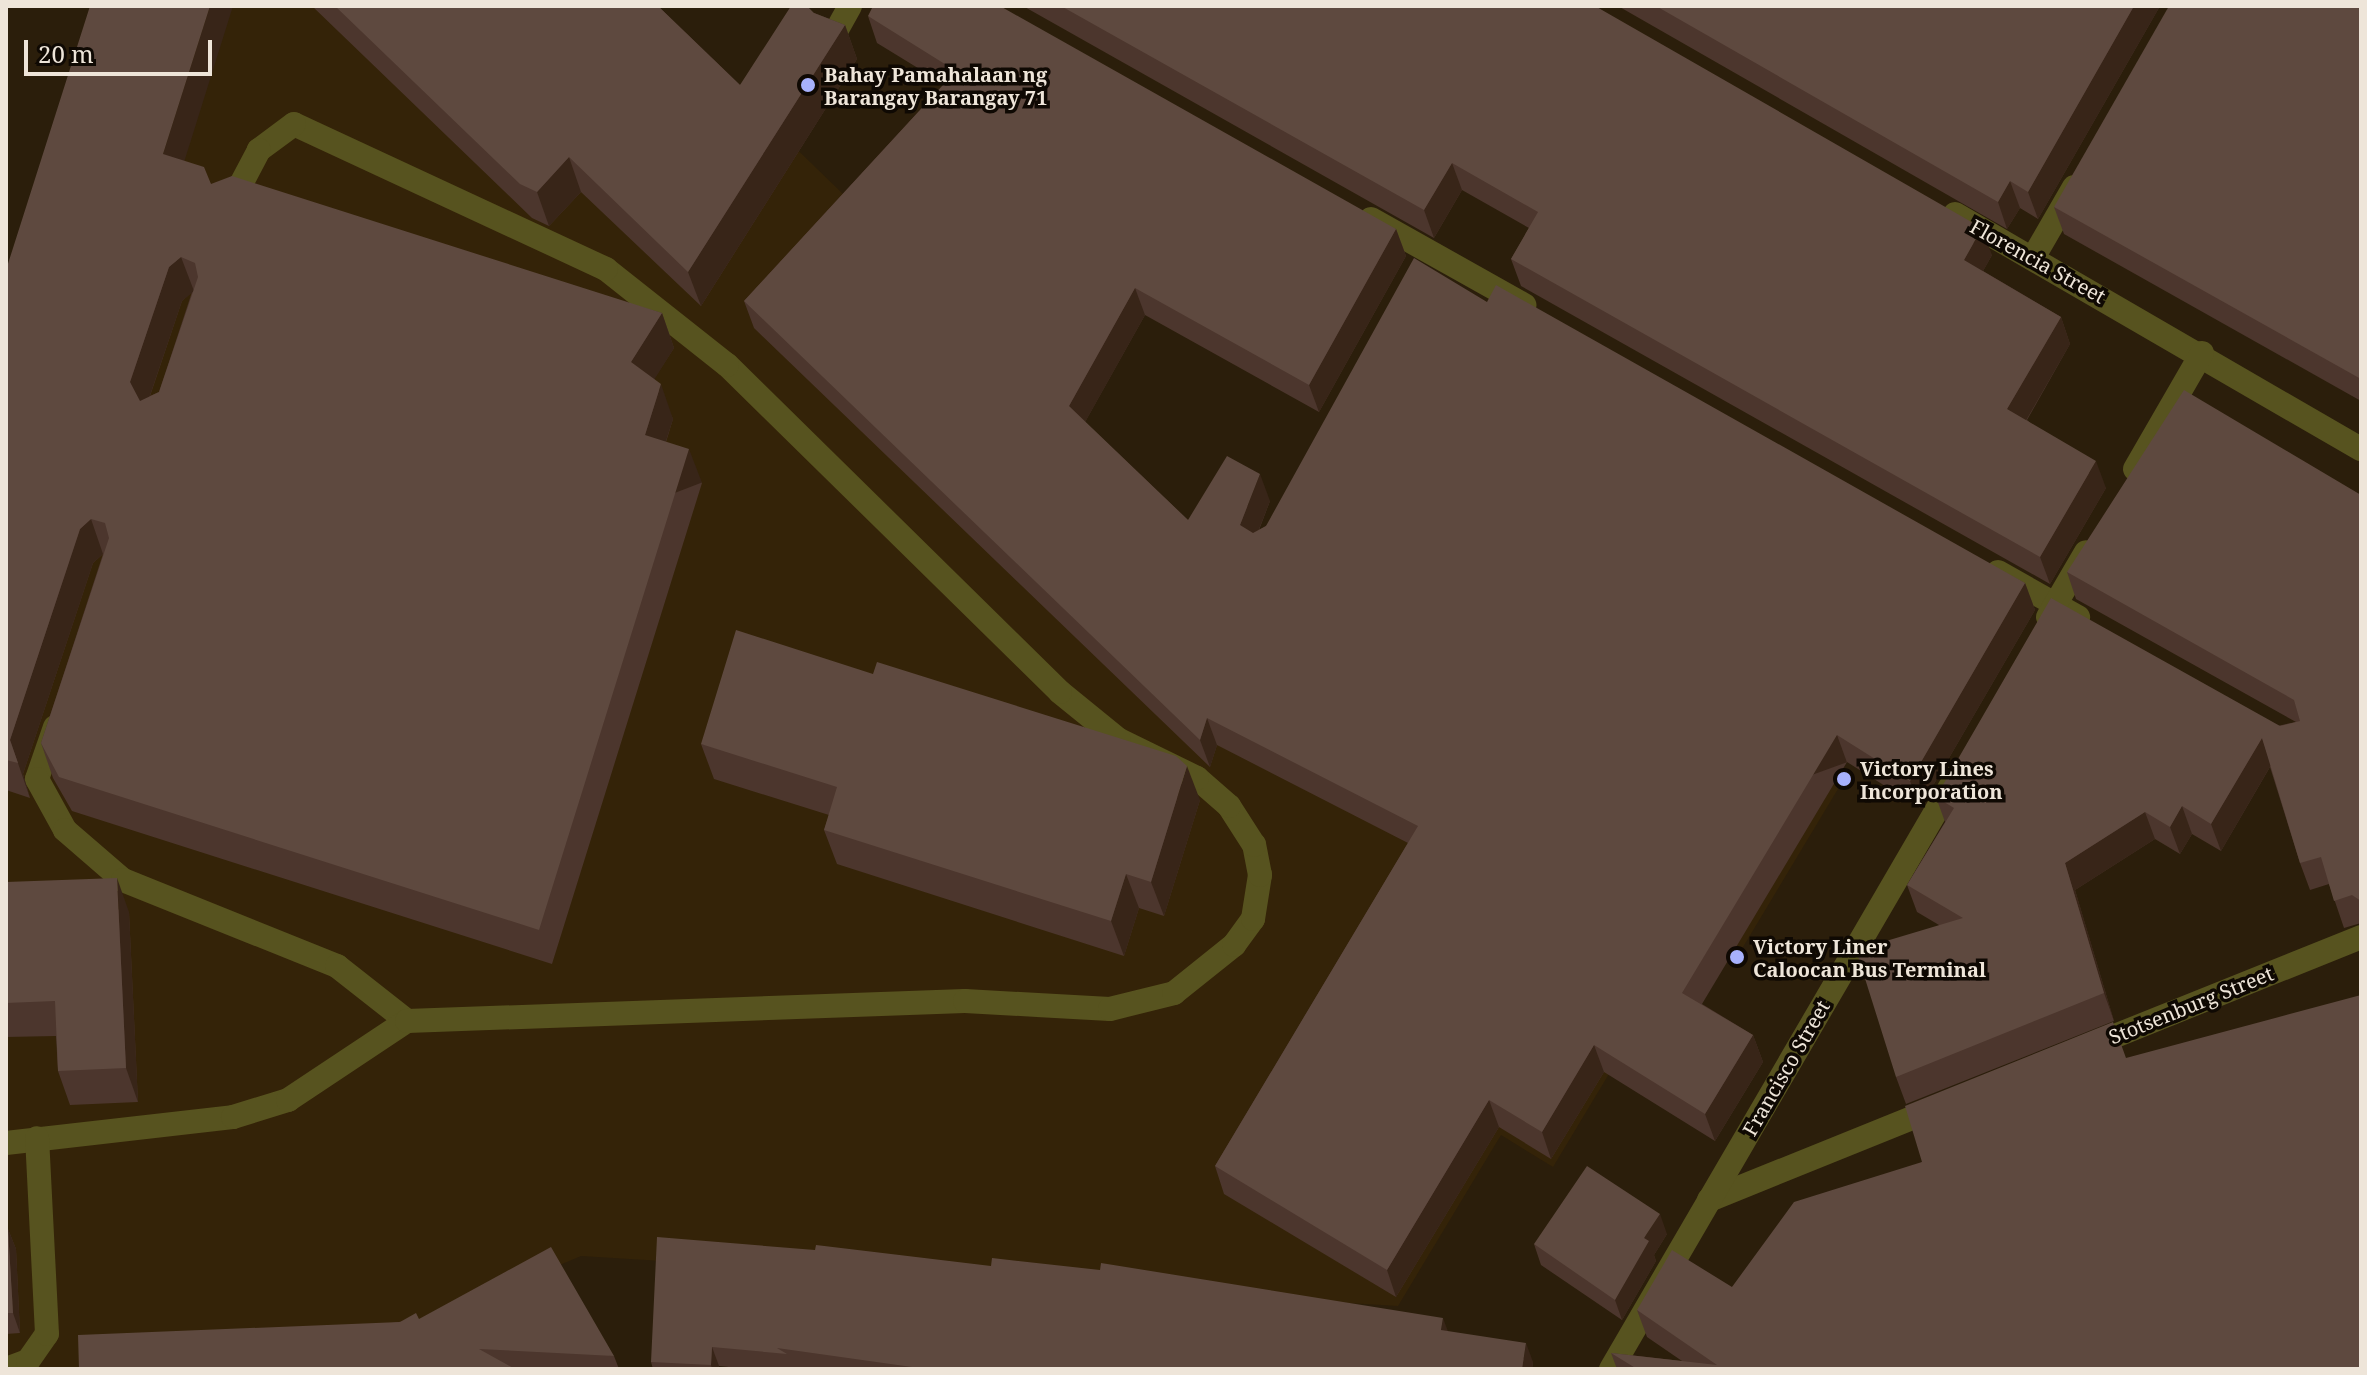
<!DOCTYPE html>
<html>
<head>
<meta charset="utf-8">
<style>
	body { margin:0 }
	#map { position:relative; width:2367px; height:1375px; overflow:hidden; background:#2b1e0b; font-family:"Noto Serif",serif }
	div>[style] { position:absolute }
	.built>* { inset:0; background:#342308 }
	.lane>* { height:24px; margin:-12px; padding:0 12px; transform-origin:12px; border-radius:12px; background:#57531f }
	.street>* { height:24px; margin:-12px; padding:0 12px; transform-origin:12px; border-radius:12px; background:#57531f }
	.wall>* { inset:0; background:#4c362d }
	.shaded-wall>* { inset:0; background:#382518; transform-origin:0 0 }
	.building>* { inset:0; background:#5e493f }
	.dots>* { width:22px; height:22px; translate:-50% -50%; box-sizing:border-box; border:4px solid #0f0903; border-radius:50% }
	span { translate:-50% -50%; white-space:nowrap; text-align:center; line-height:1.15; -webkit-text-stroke:7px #0f0903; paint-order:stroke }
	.poi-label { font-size:20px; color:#eee5d9; font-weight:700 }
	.left { translate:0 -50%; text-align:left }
	.street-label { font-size:20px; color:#eee5d9 }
	.frame { position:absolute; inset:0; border:8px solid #eee5d9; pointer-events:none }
	.scale { position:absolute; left:24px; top:40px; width:188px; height:36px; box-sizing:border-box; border:4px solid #eee5d9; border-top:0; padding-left:10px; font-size:24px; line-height:28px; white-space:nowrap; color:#eee5d9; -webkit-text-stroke:6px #0f0903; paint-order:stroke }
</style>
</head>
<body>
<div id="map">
	<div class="built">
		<div style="clip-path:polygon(97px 6px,649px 6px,1227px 566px,1764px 730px,1844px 779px,1737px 957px,1695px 931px,1553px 1167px,1501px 1135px,1398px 1306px,581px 1256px,314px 1369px,6px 1369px,6px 303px)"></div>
	</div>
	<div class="lane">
		<div style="left:55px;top:727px;width:55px;rotate:109.1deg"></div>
		<div style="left:37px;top:779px;width:58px;rotate:61.2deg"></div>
		<div style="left:65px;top:830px;width:77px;rotate:40.8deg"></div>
		<div style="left:123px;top:880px;width:231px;rotate:21.9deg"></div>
		<div style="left:337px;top:966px;width:89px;rotate:38.2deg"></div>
		<div style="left:6px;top:1143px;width:228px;rotate:-6.5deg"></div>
		<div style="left:233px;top:1117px;width:58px;rotate:-17.2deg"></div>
		<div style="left:288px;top:1100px;width:143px;rotate:-33.6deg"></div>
		<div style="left:407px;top:1021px;width:558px;rotate:-2.05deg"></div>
		<div style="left:965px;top:1001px;width:145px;rotate:3.2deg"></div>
		<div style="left:1110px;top:1009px;width:66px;rotate:-14deg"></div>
		<div style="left:1174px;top:993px;width:77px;rotate:-38.7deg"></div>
		<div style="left:1234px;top:945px;width:32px;rotate:-54deg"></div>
		<div style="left:1253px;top:919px;width:45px;rotate:-81deg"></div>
		<div style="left:1260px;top:875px;width:31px;rotate:-101deg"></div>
		<div style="left:1254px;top:845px;width:46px;rotate:-122.7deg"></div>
		<div style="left:1229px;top:806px;width:43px;rotate:-138.8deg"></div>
		<div style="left:1197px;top:778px;width:87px;rotate:-154deg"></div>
		<div style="left:1119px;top:740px;width:76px;rotate:-140.9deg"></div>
		<div style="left:1060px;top:692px;width:467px;rotate:-135.5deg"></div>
		<div style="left:727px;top:365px;width:154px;rotate:-141.6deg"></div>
		<div style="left:606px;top:269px;width:344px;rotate:-155.1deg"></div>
		<div style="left:294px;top:124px;width:44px;rotate:143.4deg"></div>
		<div style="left:259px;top:150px;width:62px;rotate:117.8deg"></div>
		<div style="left:6px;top:1369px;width:23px;rotate:-20deg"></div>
		<div style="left:28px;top:1361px;width:33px;rotate:-55deg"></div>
		<div style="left:47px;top:1334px;width:196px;rotate:-92.9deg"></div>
	</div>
	<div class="street">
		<div style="left:834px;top:35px;width:33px;rotate:-61deg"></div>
		<div style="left:1955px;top:214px;width:469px;rotate:30.1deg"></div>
		<div style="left:1371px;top:219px;width:176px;rotate:29.3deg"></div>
		<div style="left:2033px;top:258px;width:82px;rotate:-60deg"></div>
		<div style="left:2135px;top:469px;width:134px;rotate:-60deg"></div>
		<div style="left:1998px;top:572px;width:92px;rotate:29.4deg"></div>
		<div style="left:2048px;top:617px;width:75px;rotate:-59.7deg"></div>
		<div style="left:2090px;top:1046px;width:292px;rotate:-21.9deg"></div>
		<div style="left:1709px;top:1200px;width:246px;rotate:-22deg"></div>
		<div style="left:1611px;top:1369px;width:685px;rotate:-59.77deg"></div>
	</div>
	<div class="wall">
		<div style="clip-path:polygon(312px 6px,658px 6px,740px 85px,814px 13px,845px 25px,857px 59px,701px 306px,581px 192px,549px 226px,532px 218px)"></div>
		<div style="clip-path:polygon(1023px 6px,1595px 6px,1992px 255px,1983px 271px,2061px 317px,2070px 344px,2027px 420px,2106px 488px,2050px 584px,1521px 286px,1511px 259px,1529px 228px,1462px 190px,1434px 238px)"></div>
		<div style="clip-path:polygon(1618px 6px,2160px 6px,2038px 219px,2020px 208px,2007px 229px)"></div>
		<div style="clip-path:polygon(2361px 6px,2361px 401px,2064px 234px,2054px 207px)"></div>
		<div style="clip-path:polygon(868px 16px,1396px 229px,1406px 256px,1319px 412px,1145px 315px,1085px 422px,1188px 520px,1270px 501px,1259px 530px,1266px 526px,1487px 302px,2025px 583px,2035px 610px,1920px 808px,1847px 762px,1702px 1004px,1753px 1035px,1763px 1062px,1715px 1141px,1604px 1072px,1551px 1159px,1499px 1127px,1396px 1297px,1224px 1194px,1215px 1166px,1408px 843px,1217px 745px,1210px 767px,754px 328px,744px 301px,944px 84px,877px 43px)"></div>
		<div style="clip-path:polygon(evenodd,184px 161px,211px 184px,662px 313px,674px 348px,654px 379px,673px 419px,666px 442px,702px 483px,552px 964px,72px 811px,53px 778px,41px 743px,103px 554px,93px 563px,23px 774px,30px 798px,6px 790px,6px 270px,184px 161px,192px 292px,159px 392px,150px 396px,182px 301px,192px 292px)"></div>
		<div style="clip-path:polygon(2361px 495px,2361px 923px,2344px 928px,2329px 884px,2310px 890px,2300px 863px,2270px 767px,2221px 851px,2192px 834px,2180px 854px,2155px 839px,2075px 890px,2114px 1021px,1906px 1104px,1896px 1077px,1939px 925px,1917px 912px,1907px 885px,1945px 822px,1936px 797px,2296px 722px,2076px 599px,2067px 572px)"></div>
		<div style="clip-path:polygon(701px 744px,1200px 800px,1164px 916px,1139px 908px,1124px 956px,837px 864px,824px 830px,829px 815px,714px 779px)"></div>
		<div style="clip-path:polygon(6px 882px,129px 912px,138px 1102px,70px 1105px,58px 1071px,56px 1036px,6px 1037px)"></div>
		<div style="clip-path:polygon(2126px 1058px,2361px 1369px,1617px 1369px,1611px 1353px,1682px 1361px,1647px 1337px,1637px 1310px,1732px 1287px,1922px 1162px)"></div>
		<div style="clip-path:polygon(6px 1229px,8px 1229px,16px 1249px,20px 1333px,6px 1334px)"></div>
		<div style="clip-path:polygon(1667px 1234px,1654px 1255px,1656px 1261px,1622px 1320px,1541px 1265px,1534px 1244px)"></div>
		<div style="clip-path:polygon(991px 1266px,1448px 1332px,1533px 1362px,1532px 1369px,748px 1369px,719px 1366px,718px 1369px,653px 1369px,651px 1362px)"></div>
		<div style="clip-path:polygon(419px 1319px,614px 1356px,619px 1369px,79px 1369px)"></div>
	</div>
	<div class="shaded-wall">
		<div style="clip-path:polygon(210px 6px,233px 6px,176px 188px,163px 154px)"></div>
		<div style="clip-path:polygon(2134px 6px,2160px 6px,2038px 219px,2028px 192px)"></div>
		<div style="clip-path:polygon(845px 25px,857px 59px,701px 306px,688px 272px)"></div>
		<div style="clip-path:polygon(569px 157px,581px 192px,549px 226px,537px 192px)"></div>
		<div style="clip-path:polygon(1452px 163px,1462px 190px,1434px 238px,1424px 210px)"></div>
		<div style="clip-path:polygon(2010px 181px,2020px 208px,2007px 229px,1998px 202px)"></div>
		<div style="clip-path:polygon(1982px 228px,1992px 255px,1974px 287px,1964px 260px)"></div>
		<div style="clip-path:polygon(1396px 229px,1406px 256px,1319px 412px,1309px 385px)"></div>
		<div style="clip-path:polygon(181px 257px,194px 291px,182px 301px,143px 416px,130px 382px,169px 267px)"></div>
		<div style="clip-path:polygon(1135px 288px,1145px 315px,1079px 433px,1069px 406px)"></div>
		<div style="clip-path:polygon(662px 313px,674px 348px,644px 396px,631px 362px)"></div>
		<div style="clip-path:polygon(2061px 317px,2070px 344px,2017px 436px,2007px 409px)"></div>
		<div style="clip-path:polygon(661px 384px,673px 419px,657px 469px,645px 435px)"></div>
		<div style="left:689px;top:449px;width:36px;height:504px;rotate:69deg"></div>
		<div style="clip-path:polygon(2096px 461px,2106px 488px,2050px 584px,2040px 557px)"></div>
		<div style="clip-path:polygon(1260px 474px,1270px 501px,1250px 552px,1240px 525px)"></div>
		<div style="clip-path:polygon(91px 519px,103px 554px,93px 563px,23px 774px,30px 798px,10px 740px,80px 529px)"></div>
		<div style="clip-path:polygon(2025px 583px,2035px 610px,1920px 808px,1910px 781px)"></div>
		<div style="clip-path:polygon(1207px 718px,1217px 745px,1210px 767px,1200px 740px)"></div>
		<div style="left:1837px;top:735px;width:29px;height:301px;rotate:70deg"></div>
		<div style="clip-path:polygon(2262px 738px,2271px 765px,2221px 851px,2211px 824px)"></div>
		<div style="clip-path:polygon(1187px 766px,1200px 800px,1164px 916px,1151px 882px)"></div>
		<div style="clip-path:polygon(2182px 806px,2192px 834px,2180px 854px,2170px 827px)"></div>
		<div style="clip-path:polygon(2145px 812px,2155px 839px,2075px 890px,2114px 1021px,2104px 993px,2065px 863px)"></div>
		<div style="clip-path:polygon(1126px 874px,1139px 908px,1124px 956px,1111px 921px)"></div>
		<div style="clip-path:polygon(117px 878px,129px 912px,138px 1102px,126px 1068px)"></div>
		<div style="clip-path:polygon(1753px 1035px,1763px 1062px,1715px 1141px,1705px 1114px)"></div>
		<div style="clip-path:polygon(1594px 1045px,1604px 1072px,1551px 1159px,1542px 1132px)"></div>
		<div style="clip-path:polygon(1489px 1100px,1499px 1127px,1396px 1297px,1387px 1270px)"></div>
		<div style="clip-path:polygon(1660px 1214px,1667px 1234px,1654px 1255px,1656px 1261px,1622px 1320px,1615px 1300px,1644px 1238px)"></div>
		<div style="clip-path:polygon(8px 1229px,16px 1249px,20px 1333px,13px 1313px)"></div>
		<div style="clip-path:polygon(1443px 1318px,1450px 1337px,1441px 1330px)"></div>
		<div style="clip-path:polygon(1526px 1343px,1533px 1362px,1532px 1369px,1522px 1369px)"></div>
		<div style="clip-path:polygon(712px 1347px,719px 1366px,718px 1369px,712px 1369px,711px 1365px)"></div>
	</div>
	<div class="building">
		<div style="clip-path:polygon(evenodd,90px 6px,210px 6px,163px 154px,204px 167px,211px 184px,232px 176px,662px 313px,631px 362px,661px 384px,645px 435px,689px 449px,539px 930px,59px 777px,41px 743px,109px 538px,105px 523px,91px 519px,80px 529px,10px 740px,18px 763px,6px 760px,6px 270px,90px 6px,181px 257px,195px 263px,198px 277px,159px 392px,140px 401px,130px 382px,169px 267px,181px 257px)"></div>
		<div style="clip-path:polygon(335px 6px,658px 6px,740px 85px,791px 6px,807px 6px,814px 13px,845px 25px,688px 272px,569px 157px,537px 192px,520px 184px)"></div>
		<div style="clip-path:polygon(873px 6px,1000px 6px,1396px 229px,1309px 385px,1135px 288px,1069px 406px,1188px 520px,1227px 456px,1260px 474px,1240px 525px,1253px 533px,1266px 526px,1414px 258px,1487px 302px,1496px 285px,2025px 583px,1910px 781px,1837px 735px,1682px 993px,1753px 1035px,1705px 1114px,1594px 1045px,1542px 1132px,1489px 1100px,1387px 1270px,1215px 1166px,1418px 826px,1207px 718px,1200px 740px,744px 301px,956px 71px,868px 16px)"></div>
		<div style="clip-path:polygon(1061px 6px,1595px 6px,1982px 228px,1964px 260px,2061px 317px,2007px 409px,2096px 461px,2040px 557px,1511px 259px,1538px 212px,1452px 163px,1424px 210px)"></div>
		<div style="clip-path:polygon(1656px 6px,2134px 6px,2028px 192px,2010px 181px,1998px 202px)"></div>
		<div style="clip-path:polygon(2169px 6px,2361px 6px,2361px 379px,2054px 207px)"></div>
		<div style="clip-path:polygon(2184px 390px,2361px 495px,2361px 901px,2352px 895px,2334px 901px,2321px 857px,2300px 863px,2262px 738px,2211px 824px,2182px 806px,2170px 827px,2145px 812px,2065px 863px,2104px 993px,1896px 1077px,1856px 950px,1963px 918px,1907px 885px,1954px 808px,1936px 797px,2051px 598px,2280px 726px,2300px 721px,2294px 700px,2067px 572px)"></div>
		<div style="clip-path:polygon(736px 630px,873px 674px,877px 662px,1176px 756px,1187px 766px,1151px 882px,1126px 874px,1111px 921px,824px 830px,837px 787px,701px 744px)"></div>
		<div style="clip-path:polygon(117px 878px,126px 1068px,58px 1071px,55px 1001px,6px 1003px,6px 882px)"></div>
		<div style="clip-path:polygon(2361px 995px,2361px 1369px,1637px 1369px,1611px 1353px,1717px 1365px,1637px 1310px,1672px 1250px,1732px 1287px,1794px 1202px,1922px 1162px,1905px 1106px,2113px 1022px,2126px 1058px)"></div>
		<div style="clip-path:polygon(1587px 1166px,1660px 1214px,1644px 1238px,1649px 1241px,1615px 1300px,1534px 1244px)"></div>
		<div style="clip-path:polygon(6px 1229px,8px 1229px,13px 1313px,6px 1313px)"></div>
		<div style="clip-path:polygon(657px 1237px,815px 1250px,816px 1245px,991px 1266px,992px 1258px,1100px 1270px,1101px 1263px,1443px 1318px,1441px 1330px,1526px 1343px,1522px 1369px,926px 1369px,777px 1348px,787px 1354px,712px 1347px,711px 1365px,651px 1362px)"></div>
		<div style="clip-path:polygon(551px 1247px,614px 1356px,479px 1349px,515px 1369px,79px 1369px,78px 1335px,400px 1322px,416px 1313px,419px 1319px)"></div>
	</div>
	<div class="dots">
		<div style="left:808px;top:85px;background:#a7b1fc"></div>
		<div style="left:1844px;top:779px;background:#a7b1fc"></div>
		<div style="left:1737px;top:957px;background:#a7b1fc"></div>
	</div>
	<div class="poi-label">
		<span class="left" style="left:824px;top:86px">Bahay Pamahalaan ng<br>Barangay Barangay 71</span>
		<span class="left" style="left:1860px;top:780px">Victory Lines<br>Incorporation</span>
		<span class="left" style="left:1753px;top:958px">Victory Liner<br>Caloocan Bus Terminal</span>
	</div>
	<div class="street-label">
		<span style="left:2038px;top:261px;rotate:29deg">Florencia Street</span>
		<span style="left:2191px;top:1005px;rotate:-22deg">Stotsenburg Street</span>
		<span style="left:1786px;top:1068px;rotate:-60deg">Francisco Street</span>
	</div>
	<div class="frame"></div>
	<div class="scale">20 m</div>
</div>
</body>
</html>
